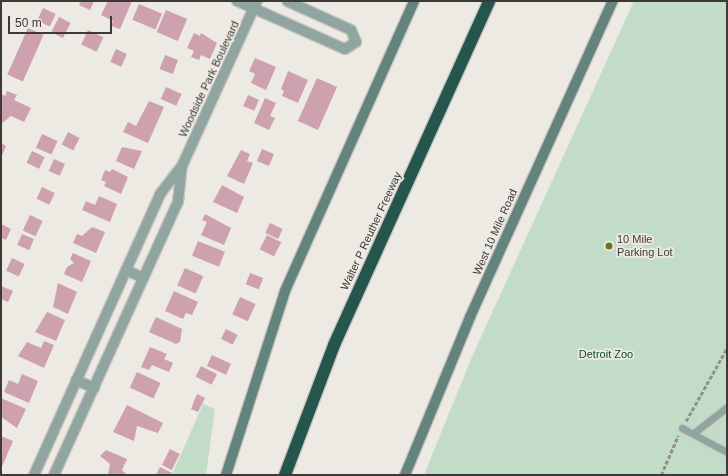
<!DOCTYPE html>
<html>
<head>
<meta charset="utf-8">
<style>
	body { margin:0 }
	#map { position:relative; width:728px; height:476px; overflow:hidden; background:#edeae3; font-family:Arial,sans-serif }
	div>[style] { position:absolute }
	.green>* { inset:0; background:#c2dcc7 }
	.building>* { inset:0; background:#cda1ae; transform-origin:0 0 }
	.path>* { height:2.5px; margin-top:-1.25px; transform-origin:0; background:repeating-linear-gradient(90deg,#92908b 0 4px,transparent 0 6px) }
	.roads { filter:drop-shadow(1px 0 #c9c7c1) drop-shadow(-1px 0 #c9c7c1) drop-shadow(0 1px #c9c7c1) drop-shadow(0 -1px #c9c7c1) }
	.service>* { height:7px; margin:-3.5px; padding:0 3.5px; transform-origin:3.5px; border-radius:3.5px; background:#90a5a0 }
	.minor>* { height:10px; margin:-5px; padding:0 5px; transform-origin:5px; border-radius:5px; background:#90a5a0 }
	.secondary>* { height:10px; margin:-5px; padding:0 5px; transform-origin:5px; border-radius:5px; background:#63837c }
	.motorway>* { height:12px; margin:-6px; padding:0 6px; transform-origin:6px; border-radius:6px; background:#25564d }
	.dots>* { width:11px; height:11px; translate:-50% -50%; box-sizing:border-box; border:2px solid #edeae3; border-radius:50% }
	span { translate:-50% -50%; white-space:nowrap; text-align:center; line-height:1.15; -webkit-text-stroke:3.5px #edeae3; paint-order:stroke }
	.street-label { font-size:11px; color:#3b3a37 }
	.poi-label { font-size:11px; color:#3b3a37 }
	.left { translate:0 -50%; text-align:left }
	.park-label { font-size:11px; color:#104a26 }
	.frame { position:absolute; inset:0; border:2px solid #3b3a37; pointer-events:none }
	.scale { position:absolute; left:8px; top:16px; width:104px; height:18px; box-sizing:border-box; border:2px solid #3b3a37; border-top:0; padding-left:5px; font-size:12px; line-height:14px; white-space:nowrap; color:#3b3a37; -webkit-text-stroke:3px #edeae3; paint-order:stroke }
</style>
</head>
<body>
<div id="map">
	<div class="green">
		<div style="clip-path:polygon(634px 1px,727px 1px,727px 475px,424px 475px,471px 359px)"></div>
		<div style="clip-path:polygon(203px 404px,215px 409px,206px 475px,172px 475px)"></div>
	</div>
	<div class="building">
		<div style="clip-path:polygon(81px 1px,94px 1px,90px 10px,79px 5px)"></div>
		<div style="clip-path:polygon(108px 1px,132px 1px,120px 29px,111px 26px,113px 21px,101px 15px)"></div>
		<div style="left:139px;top:4px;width:25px;height:17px;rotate:23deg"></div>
		<div style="left:43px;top:8px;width:14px;height:14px;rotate:25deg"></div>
		<div style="left:166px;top:10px;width:23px;height:24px;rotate:23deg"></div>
		<div style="left:59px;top:17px;width:13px;height:17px;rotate:27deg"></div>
		<div style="left:28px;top:28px;width:17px;height:51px;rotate:24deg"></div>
		<div style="left:88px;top:30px;width:17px;height:16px;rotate:25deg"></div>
		<div style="clip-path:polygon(194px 33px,200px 36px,201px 33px,217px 43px,210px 59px,201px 55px,199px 60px,191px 57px,194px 51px,187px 48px)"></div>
		<div style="left:116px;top:49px;width:12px;height:14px;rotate:24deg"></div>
		<div style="left:165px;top:55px;width:14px;height:15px;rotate:21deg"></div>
		<div style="clip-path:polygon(255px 58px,276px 67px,266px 90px,251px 83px,255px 74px,249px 71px)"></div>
		<div style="clip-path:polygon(288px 71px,308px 80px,298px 103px,282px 96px,284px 91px,281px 89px)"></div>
		<div style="left:317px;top:78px;width:22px;height:47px;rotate:24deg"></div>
		<div style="left:166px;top:87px;width:17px;height:13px;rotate:24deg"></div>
		<div style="clip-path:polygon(7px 91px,17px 95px,14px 100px,31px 108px,24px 122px,11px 116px,1px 124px,1px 94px,5px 96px)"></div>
		<div style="left:248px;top:95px;width:12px;height:12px;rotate:24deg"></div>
		<div style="clip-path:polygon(265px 98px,276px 103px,270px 116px,275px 118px,269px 130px,254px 123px)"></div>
		<div style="clip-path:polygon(149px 101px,164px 107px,148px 143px,123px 132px,128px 122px,136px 126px)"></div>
		<div style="left:68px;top:132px;width:13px;height:14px;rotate:27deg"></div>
		<div style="left:42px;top:134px;width:17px;height:15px;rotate:24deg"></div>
		<div style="clip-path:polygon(1px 143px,6px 146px,1px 158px)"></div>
		<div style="clip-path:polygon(122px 147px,142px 151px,134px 169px,116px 161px)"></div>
		<div style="left:262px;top:149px;width:13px;height:13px;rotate:23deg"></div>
		<div style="clip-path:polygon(241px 150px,250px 154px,247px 161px,253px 163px,244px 184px,227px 176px)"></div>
		<div style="left:32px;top:151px;width:14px;height:13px;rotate:25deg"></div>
		<div style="left:54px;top:159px;width:12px;height:13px;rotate:24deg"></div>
		<div style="clip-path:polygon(112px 169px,128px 177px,121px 194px,104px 186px,106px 182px,101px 180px,105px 170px,110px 172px)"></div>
		<div style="clip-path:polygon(222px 185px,244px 197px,237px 213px,213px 202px)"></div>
		<div style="left:42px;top:187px;width:14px;height:13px;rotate:25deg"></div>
		<div style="clip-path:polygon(99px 196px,117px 204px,110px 222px,82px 210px,86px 201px,95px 205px)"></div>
		<div style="clip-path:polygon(205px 214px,231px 228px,224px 245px,201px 235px,207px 222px,202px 220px)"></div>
		<div style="left:30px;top:215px;width:14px;height:17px;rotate:25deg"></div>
		<div style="left:270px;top:223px;width:14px;height:11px;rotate:25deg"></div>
		<div style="clip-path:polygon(1px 224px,11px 229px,6px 240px,1px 238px)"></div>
		<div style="clip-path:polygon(92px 227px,105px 232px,96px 253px,73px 243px,77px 234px,82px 236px)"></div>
		<div style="left:22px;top:234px;width:13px;height:12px;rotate:23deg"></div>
		<div style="left:267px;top:235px;width:16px;height:16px;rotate:27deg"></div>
		<div style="left:198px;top:241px;width:29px;height:16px;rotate:22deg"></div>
		<div style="clip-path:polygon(73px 253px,91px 261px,82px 282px,64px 274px,67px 267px,74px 263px,70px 259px)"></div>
		<div style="left:12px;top:258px;width:14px;height:14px;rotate:25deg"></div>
		<div style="left:185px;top:268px;width:20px;height:19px;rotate:24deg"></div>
		<div style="left:250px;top:273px;width:14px;height:12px;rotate:21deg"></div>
		<div style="clip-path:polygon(58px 283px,77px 292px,68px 314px,53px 307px)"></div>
		<div style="clip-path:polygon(1px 286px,13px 291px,8px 302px,1px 299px)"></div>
		<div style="clip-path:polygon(174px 291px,198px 302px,192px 315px,186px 313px,183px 319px,165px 311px)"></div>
		<div style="left:240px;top:297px;width:17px;height:19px;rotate:24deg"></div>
		<div style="clip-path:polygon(47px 312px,65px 320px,56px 341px,35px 332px)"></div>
		<div style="clip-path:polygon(156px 317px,182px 329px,180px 342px,176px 344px,149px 332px)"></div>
		<div style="left:226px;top:329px;width:13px;height:11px;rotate:27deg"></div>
		<div style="clip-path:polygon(44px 341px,54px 345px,44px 368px,18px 356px,27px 342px,41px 348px)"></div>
		<div style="clip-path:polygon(150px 347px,167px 354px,164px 359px,173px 363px,169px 372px,152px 365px,149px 370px,141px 367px)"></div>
		<div style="left:212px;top:355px;width:21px;height:12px;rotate:25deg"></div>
		<div style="left:201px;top:366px;width:18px;height:12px;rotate:27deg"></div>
		<div style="left:137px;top:372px;width:26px;height:17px;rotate:25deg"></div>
		<div style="clip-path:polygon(22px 374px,38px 381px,29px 403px,4px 392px,9px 380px,18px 384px)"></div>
		<div style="clip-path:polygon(197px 394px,205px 398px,198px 412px,191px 409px)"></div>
		<div style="clip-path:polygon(1px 398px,26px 409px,17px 428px,1px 417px)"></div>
		<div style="clip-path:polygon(127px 405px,163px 423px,158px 433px,137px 426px,134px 441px,113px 432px)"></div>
		<div style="clip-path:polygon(1px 436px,13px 441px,1px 469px)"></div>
		<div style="left:170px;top:449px;width:11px;height:18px;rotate:27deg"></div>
		<div style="clip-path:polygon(106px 450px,127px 459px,122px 470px,127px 475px,108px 475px,110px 464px,100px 456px)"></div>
		<div style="clip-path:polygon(160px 467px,172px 473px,171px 475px,156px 475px)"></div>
	</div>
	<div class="path">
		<div style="left:686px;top:421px;width:84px;rotate:-60.7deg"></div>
		<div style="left:661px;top:475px;width:43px;rotate:-66.4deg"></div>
	</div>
	<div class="roads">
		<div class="service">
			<div style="left:682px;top:428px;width:51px;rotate:28.1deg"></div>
			<div style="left:695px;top:432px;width:41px;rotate:-38deg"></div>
		</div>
		<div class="minor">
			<div style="left:237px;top:1px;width:118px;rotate:24deg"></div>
			<div style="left:345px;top:49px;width:13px;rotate:-32deg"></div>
			<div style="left:356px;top:42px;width:13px;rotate:-113deg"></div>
			<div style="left:351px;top:30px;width:70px;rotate:-155.6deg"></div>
			<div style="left:126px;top:270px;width:19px;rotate:25deg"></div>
			<div style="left:76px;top:380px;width:20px;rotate:24deg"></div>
			<div style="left:34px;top:475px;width:308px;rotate:-65.8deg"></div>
			<div style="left:160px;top:194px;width:36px;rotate:-52deg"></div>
			<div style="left:182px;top:166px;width:181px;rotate:-65.6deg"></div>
			<div style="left:54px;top:475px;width:300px;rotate:-65.6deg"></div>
			<div style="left:178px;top:202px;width:36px;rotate:-84deg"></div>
		</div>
		<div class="secondary">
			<div style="left:226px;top:475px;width:193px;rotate:-72.2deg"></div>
			<div style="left:285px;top:291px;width:317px;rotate:-66deg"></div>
			<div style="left:405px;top:475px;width:171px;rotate:-67.6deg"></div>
			<div style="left:470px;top:317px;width:347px;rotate:-65.7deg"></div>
		</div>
		<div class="motorway">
			<div style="left:285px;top:475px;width:139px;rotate:-69.3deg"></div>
			<div style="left:334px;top:345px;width:377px;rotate:-65.7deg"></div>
		</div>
	</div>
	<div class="dots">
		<div style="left:609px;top:246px;background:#6d741d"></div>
	</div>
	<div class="street-label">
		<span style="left:209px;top:79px;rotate:-65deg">Woodside Park Boulevard</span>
		<span style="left:371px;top:231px;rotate:-65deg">Walter P Reuther Freeway</span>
		<span style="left:495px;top:232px;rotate:-66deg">West 10 Mile Road</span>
	</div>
	<div class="poi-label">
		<span class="left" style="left:617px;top:246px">10 Mile<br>Parking Lot</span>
	</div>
	<div class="park-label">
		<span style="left:606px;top:354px">Detroit Zoo</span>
	</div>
	<div class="frame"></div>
	<div class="scale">50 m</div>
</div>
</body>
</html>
